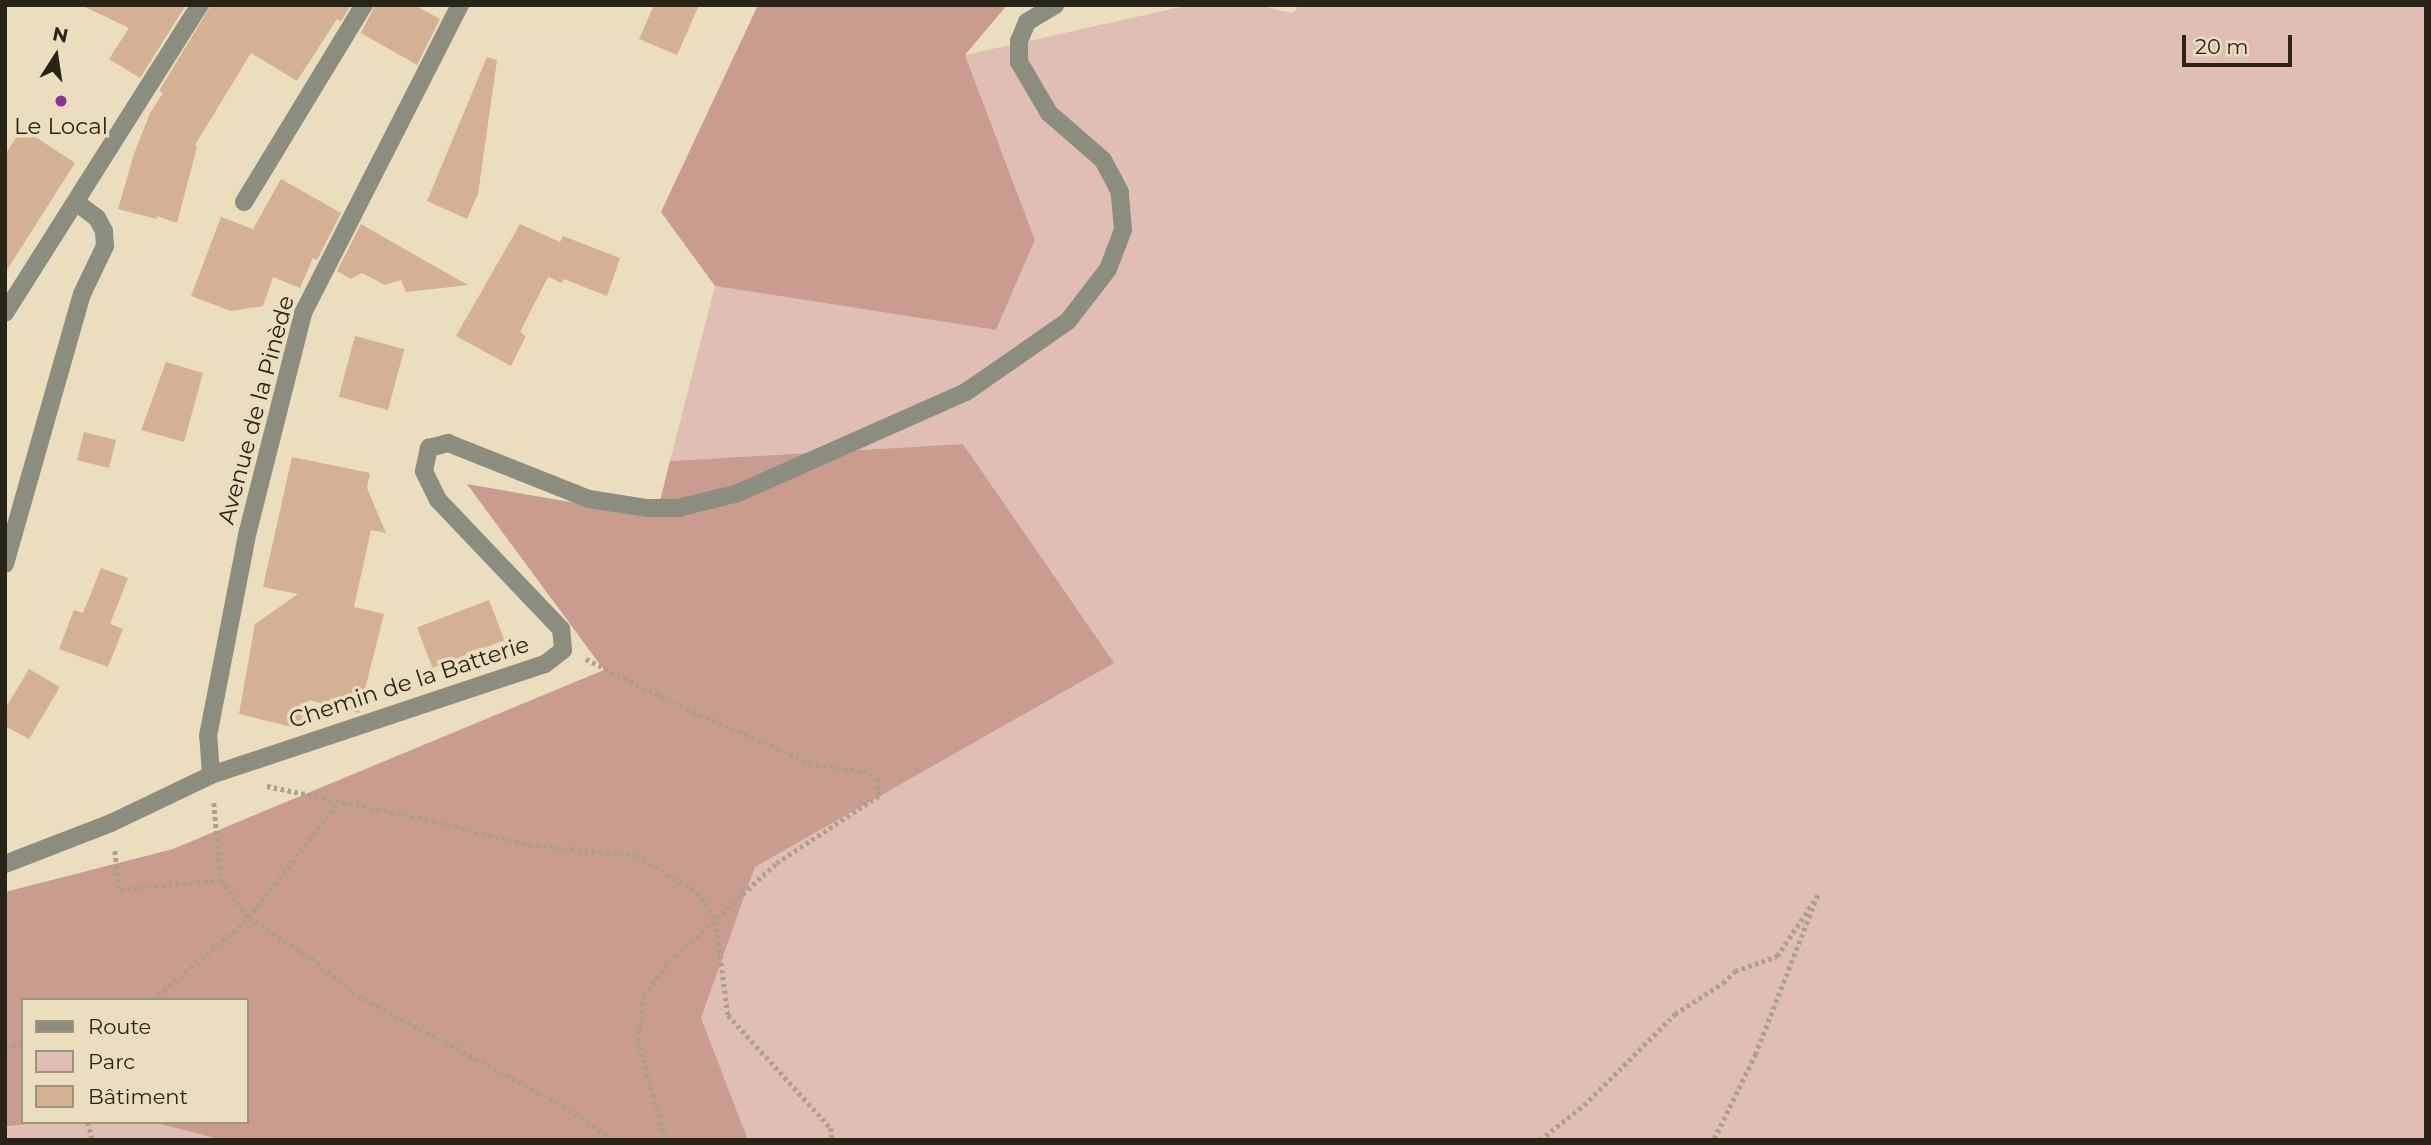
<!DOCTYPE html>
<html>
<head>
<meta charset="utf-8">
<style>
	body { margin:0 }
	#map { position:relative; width:2431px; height:1145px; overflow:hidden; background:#eadebe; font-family:Montserrat,sans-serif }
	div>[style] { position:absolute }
	.green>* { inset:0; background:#e0beb4 }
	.forest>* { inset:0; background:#ca9c8f }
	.building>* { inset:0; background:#d4b192; transform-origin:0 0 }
	.path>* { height:4.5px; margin-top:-2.25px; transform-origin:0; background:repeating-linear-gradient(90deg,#aba188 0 3.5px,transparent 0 7px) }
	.service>* { height:18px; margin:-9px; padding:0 9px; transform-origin:9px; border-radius:9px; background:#8b8d7f }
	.minor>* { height:18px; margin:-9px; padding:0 9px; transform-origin:9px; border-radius:9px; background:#8b8d7f }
	.tertiary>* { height:18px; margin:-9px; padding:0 9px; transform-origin:9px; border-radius:9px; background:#8b8d7f }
	.dots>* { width:19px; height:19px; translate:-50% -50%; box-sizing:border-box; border:4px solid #eadebe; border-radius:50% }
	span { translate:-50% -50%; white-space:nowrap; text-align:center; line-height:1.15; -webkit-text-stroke:7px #eadebe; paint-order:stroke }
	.poi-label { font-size:23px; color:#292418 }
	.street-label { font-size:23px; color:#292418 }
	.frame { position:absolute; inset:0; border:7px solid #292418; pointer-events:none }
	.legend { position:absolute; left:21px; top:998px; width:228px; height:126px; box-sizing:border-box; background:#eadebe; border:2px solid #9d947c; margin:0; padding:9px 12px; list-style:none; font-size:21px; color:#292418 }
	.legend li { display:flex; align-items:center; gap:14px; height:35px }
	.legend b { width:35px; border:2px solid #9d947c }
	.north { position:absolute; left:21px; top:21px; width:70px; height:70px; -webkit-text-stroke:5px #eadebe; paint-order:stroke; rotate:12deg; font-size:19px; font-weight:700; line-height:28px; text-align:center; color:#292418 }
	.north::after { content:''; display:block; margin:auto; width:24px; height:32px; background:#292418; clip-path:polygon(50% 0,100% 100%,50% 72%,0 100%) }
	.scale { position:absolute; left:2182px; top:35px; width:110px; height:32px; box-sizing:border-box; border:4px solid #292418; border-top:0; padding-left:9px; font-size:21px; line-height:24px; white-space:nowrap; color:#292418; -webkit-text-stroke:5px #eadebe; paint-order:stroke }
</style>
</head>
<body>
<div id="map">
	<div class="green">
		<div style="clip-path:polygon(1190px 5px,1256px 5px,1293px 13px,1299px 5px,2426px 5px,2426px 1140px,748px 1140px,701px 1018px,755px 867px,1113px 663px,963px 444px,670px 461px,715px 286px,996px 330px,1035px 240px,965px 55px)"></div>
		<div style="clip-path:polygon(45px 1122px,153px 1122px,222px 1140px,5px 1140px,5px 1128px)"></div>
	</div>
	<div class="forest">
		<div style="clip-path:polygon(758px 5px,1007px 5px,965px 55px,1035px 240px,996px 330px,715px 286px,661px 212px)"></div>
		<div style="clip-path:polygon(963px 444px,1114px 663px,755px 867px,701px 1018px,748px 1140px,222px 1140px,153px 1122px,247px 1122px,247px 1000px,23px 1000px,23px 1122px,45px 1122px,5px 1127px,5px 892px,173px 849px,604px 670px,467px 484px,656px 517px,670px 461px)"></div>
	</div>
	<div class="building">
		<div style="clip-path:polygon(81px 5px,186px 5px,140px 78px,109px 59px,129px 28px)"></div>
		<div style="clip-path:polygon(211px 5px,351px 5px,341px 21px,337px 19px,297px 81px,251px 53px,195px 145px,197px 147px,177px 223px,157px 216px,157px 219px,118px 209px,134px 154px,150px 113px,163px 93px,159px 91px)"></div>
		<div style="clip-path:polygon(375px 5px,414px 5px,440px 19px,417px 65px,361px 33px)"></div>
		<div style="clip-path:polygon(654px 5px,699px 5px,677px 55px,639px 39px)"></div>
		<div style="clip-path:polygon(487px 57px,497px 60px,478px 194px,467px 219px,427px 201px)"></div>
		<div style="clip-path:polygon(22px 128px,75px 163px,5px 273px,5px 155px)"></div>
		<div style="clip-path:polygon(281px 179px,341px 213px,317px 260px,313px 258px,300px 288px,273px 277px,263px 306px,231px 311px,191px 296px,221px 217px,253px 229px)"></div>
		<div style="clip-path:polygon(361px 224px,406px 250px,468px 285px,406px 292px,401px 280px,385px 285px,362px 273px,351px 279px,337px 271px)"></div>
		<div style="clip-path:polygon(520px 224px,560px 242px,563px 236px,620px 258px,607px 296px,564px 279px,562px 283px,548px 277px,520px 332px,526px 336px,511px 366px,456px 336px)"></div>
		<div style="left:355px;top:336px;width:51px;height:63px;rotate:15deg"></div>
		<div style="clip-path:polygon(166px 362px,203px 373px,184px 442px,141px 430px)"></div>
		<div style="left:84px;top:432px;width:33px;height:29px;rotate:14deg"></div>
		<div style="clip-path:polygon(292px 457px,370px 473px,367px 488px,386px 533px,371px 530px,354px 607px,384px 614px,359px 713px,309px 700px,301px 729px,239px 714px,255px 624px,298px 594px,263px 587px)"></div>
		<div style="clip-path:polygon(101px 568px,128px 578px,110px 624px,123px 629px,108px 667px,59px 649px,74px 610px,83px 613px)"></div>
		<div style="left:489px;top:600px;width:43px;height:77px;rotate:69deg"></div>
		<div style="clip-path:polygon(29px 669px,60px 687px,29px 739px,5px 726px,5px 709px)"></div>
	</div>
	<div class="path">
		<div style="left:586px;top:659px;width:119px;rotate:26.4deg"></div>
		<div style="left:693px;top:712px;width:134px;rotate:23.3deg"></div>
		<div style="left:816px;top:765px;width:47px;rotate:7.3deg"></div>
		<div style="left:863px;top:771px;width:17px;rotate:25deg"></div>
		<div style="left:878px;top:778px;width:18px;rotate:87deg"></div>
		<div style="left:879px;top:796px;width:123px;rotate:146.6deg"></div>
		<div style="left:776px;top:864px;width:149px;rotate:137.2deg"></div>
		<div style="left:667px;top:965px;width:39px;rotate:127deg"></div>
		<div style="left:644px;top:996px;width:44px;rotate:97.8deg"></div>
		<div style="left:638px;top:1040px;width:104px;rotate:74.4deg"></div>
		<div style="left:267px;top:786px;width:171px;rotate:11.8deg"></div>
		<div style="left:434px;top:821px;width:98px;rotate:14.2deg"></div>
		<div style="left:529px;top:845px;width:109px;rotate:5.8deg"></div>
		<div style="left:637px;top:856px;width:70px;rotate:31deg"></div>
		<div style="left:697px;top:892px;width:35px;rotate:57deg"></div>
		<div style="left:716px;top:921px;width:95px;rotate:82.7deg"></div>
		<div style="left:728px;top:1015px;width:153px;rotate:47.7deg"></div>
		<div style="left:831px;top:1128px;width:12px;rotate:85deg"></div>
		<div style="left:214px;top:803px;width:77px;rotate:84.8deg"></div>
		<div style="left:221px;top:880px;width:47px;rotate:53.6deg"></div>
		<div style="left:249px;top:918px;width:74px;rotate:32.8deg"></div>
		<div style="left:311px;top:958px;width:53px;rotate:39.7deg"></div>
		<div style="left:352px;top:992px;width:240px;rotate:28.4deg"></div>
		<div style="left:563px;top:1106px;width:60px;rotate:34.2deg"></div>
		<div style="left:115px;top:851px;width:38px;rotate:83deg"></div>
		<div style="left:120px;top:889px;width:101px;rotate:-5.1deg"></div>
		<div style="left:153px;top:1000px;width:126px;rotate:-40.5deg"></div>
		<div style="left:249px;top:918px;width:148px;rotate:-52.4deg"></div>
		<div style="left:5px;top:1048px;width:18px;rotate:-13deg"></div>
		<div style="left:88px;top:1122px;width:16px;rotate:76deg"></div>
		<div style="left:1540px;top:1140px;width:56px;rotate:-38.5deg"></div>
		<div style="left:1584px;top:1105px;width:129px;rotate:-45deg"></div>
		<div style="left:1675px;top:1014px;width:57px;rotate:-32.9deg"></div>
		<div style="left:1723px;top:983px;width:17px;rotate:-45deg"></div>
		<div style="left:1735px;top:971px;width:45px;rotate:-19.7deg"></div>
		<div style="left:1777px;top:956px;width:73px;rotate:-56.1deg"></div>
		<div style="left:1818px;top:895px;width:171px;rotate:111.3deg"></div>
		<div style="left:1756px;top:1054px;width:96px;rotate:116deg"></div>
	</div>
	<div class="service">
		<div style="left:244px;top:202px;width:231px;rotate:-58.7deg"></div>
		<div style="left:738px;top:493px;width:249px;rotate:-23.9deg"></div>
		<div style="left:966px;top:392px;width:124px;rotate:-34.8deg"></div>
		<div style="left:1068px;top:321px;width:66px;rotate:-52.4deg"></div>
		<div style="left:1108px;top:269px;width:42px;rotate:-69deg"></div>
		<div style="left:1123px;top:230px;width:38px;rotate:-95deg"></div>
		<div style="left:1120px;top:192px;width:36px;rotate:-118deg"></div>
		<div style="left:1103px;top:160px;width:72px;rotate:-139deg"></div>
		<div style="left:1049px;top:113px;width:59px;rotate:-120.5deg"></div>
		<div style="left:1019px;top:62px;width:21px;rotate:-90deg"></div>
		<div style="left:1019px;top:41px;width:21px;rotate:-67deg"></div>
		<div style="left:1027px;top:22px;width:33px;rotate:-31deg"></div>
	</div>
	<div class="minor">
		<div style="left:5px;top:564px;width:281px;rotate:-74.1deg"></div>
		<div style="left:82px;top:294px;width:53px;rotate:-64.4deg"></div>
		<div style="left:105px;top:246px;width:15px;rotate:-94deg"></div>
		<div style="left:104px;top:231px;width:15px;rotate:-118deg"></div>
		<div style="left:97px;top:218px;width:26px;rotate:-143deg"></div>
		<div style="left:211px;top:775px;width:39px;rotate:-94deg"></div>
		<div style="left:208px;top:736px;width:209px;rotate:-79deg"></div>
		<div style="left:248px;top:531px;width:225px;rotate:-75.8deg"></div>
		<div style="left:303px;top:313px;width:346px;rotate:-63deg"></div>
		<div style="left:5px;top:864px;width:114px;rotate:-21.1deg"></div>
		<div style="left:111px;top:823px;width:111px;rotate:-25.6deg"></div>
		<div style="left:211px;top:775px;width:352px;rotate:-18.4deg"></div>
		<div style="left:545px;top:664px;width:23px;rotate:-38deg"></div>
		<div style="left:563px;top:650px;width:21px;rotate:-95deg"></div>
		<div style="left:561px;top:629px;width:178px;rotate:-133.6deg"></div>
		<div style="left:438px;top:500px;width:32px;rotate:-116deg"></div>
		<div style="left:424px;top:471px;width:24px;rotate:-78deg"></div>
		<div style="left:429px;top:448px;width:20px;rotate:-15deg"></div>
		<div style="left:448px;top:443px;width:152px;rotate:21.7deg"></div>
		<div style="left:589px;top:499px;width:59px;rotate:8.8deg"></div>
		<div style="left:647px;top:508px;width:31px"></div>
		<div style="left:678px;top:508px;width:62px;rotate:-14deg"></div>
	</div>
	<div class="tertiary">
		<div style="left:5px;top:313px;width:365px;rotate:-57.7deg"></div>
	</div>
	<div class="dots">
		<div style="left:61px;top:101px;background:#89309c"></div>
	</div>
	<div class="poi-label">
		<span style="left:61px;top:126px">Le Local</span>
	</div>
	<div class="street-label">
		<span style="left:256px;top:410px;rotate:-75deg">Avenue de la Pinède</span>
		<span style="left:409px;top:682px;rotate:-18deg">Chemin de la Batterie</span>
	</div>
	<div class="frame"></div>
	<ul class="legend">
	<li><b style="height:9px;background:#8b8d7f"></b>Route</li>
	<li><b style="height:19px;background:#e0beb4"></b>Parc</li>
	<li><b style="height:19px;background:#d4b192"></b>Bâtiment</li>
	</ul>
	<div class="north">N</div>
	<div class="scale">20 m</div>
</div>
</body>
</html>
